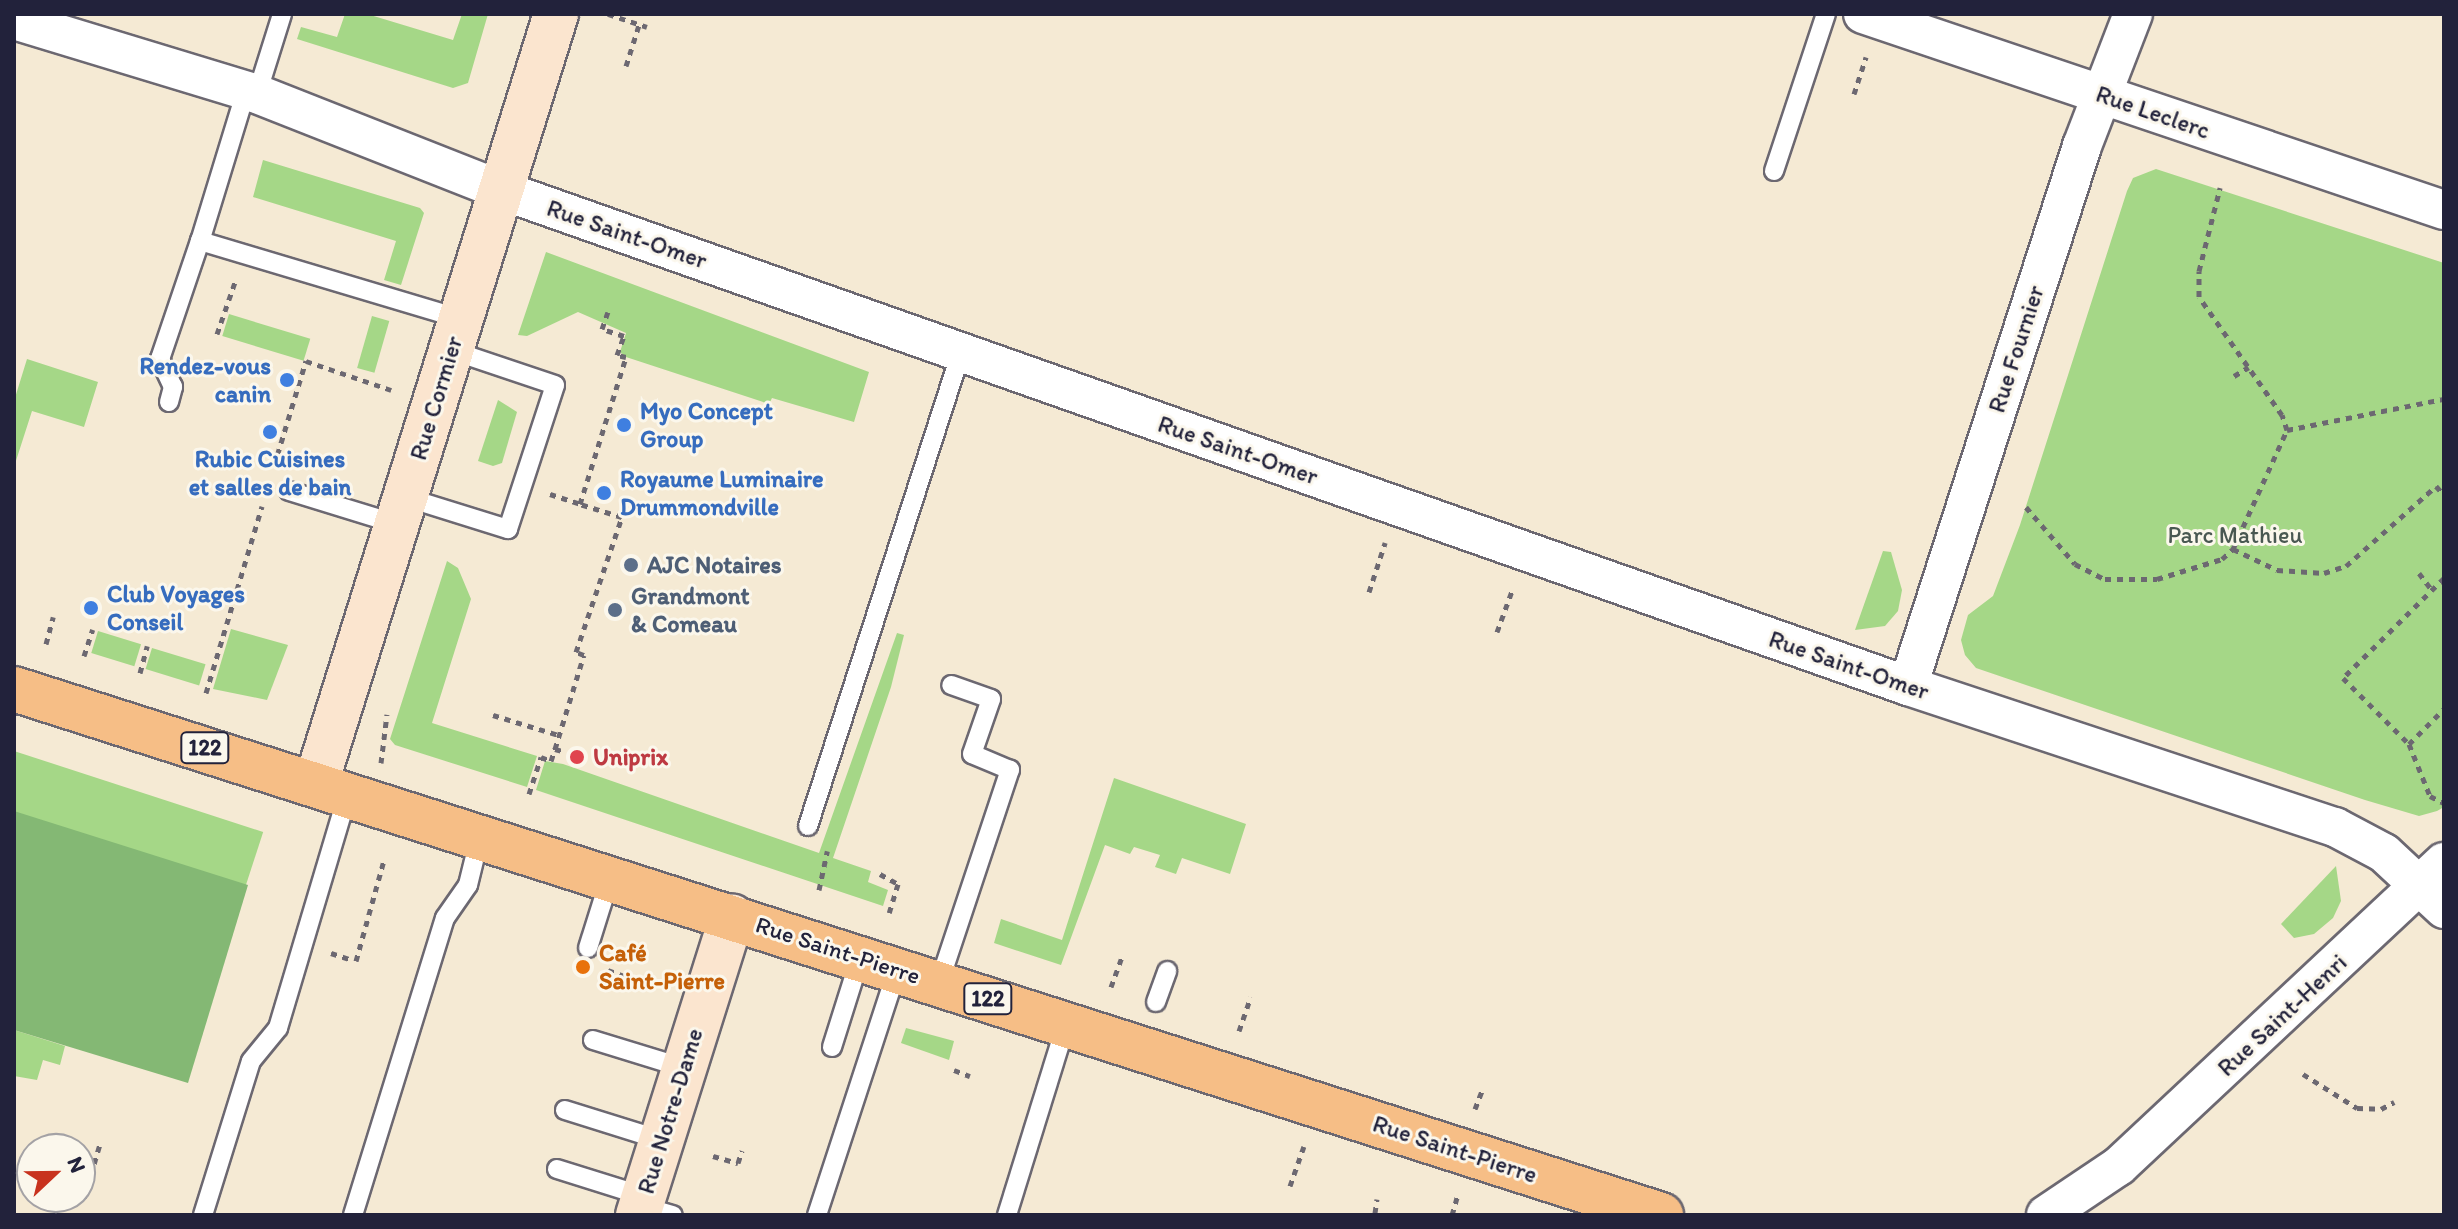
<!DOCTYPE html>
<html>
<head>
<meta charset="utf-8">
<style>
	body { margin:0 }
	#map { position:relative; width:2458px; height:1229px; overflow:hidden; background:#f5ead4; font-family:Itim,sans-serif }
	div>[style] { position:absolute }
	.green>* { inset:0; background:#a5d787; transform-origin:0 0 }
	.forest>* { inset:0; background:#84b874 }
	.path>* { height:5px; margin-top:-2.5px; transform-origin:0; background:repeating-linear-gradient(90deg,#6c6871 0 6px,transparent 0 12px) }
	.roads { filter:drop-shadow(2px 0 #6c6871) drop-shadow(-2px 0 #6c6871) drop-shadow(0 2px #6c6871) drop-shadow(0 -2px #6c6871) }
	.lane>* { height:18px; margin:-9px; padding:0 9px; transform-origin:9px; border-radius:9px; background:#fff }
	.street>* { height:38px; margin:-19px; padding:0 19px; transform-origin:19px; border-radius:19px; background:#fff }
	.secondary>* { height:44px; margin:-22px; padding:0 22px; transform-origin:22px; border-radius:22px; background:#fbe5cf }
	.primary>* { height:44px; margin:-22px; padding:0 22px; transform-origin:22px; border-radius:22px; background:#f6be86 }
	.dots>* { width:22px; height:22px; translate:-50% -50%; box-sizing:border-box; border:4px solid #fbf7ec; border-radius:50% }
	span { translate:-50% -50%; white-space:nowrap; text-align:center; line-height:1.15; -webkit-text-stroke:6px #fbf7ec; paint-order:stroke }
	.shield-label span { padding:2px 6px; background:#fbf7ec; border:2px solid; border-radius:6px; -webkit-text-stroke-width:0 }
	.shield-label { font-size:22px; color:#22223b; font-weight:700 }
	.street-label { font-size:24px; color:#22223b }
	.shop-label { font-size:24px; color:#366cbe; font-weight:700 }
	.right { translate:-100% -50%; text-align:right }
	.left { translate:0 -50%; text-align:left }
	.park-label { font-size:24px; color:#495852 }
	.service-label { font-size:24px; color:#4e5e75; font-weight:700 }
	.health-label { font-size:24px; color:#be3a42; font-weight:700 }
	.food-label { font-size:24px; color:#c56008; font-weight:700 }
	.frame { position:absolute; inset:0; border:16px solid #22223b; pointer-events:none }
	.north { position:absolute; left:16px; top:1133px; width:80px; height:80px; box-sizing:border-box; background:#fbf7ec; border:2px solid #a4a2a5; border-radius:50%; rotate:68deg; font-size:22px; font-weight:700; line-height:32px; text-align:center; color:#22223b }
	.north::after { content:''; display:block; margin:auto; width:28px; height:36px; background:#c8321e; clip-path:polygon(50% 0,100% 100%,50% 72%,0 100%) }
</style>
</head>
<body>
<div id="map">
	<div class="green">
		<div style="clip-path:polygon(345px 14px,367px 14px,453px 40px,462px 14px,488px 14px,468px 83px,453px 88px,297px 39px,301px 27px,337px 37px)"></div>
		<div style="clip-path:polygon(263px 160px,420px 208px,424px 213px,401px 285px,384px 280px,396px 241px,253px 197px)"></div>
		<div style="clip-path:polygon(2156px 169px,2444px 263px,2444px 807px,2437px 811px,2419px 816px,2365px 800px,1976px 668px,1965px 655px,1961px 640px,1968px 615px,1993px 596px,2020px 525px,2127px 191px,2133px 178px)"></div>
		<div style="clip-path:polygon(546px 252px,869px 372px,854px 422px,772px 398px,769px 404px,626px 357px,620px 352px,626px 333px,578px 312px,527px 336px,518px 335px)"></div>
		<div style="left:229px;top:314px;width:85px;height:23px;rotate:17deg"></div>
		<div style="left:372px;top:316px;width:18px;height:54px;rotate:16deg"></div>
		<div style="clip-path:polygon(27px 359px,98px 382px,84px 427px,32px 411px,14px 467px,14px 401px)"></div>
		<div style="clip-path:polygon(498px 400px,517px 412px,502px 463px,493px 466px,478px 461px)"></div>
		<div style="clip-path:polygon(1883px 551px,1891px 552px,1902px 590px,1898px 611px,1885px 626px,1855px 630px)"></div>
		<div style="clip-path:polygon(447px 561px,458px 568px,471px 599px,432px 723px,537px 756px,527px 787px,395px 745px,390px 739px)"></div>
		<div style="clip-path:polygon(231px 629px,288px 645px,267px 700px,213px 689px)"></div>
		<div style="left:98px;top:631px;width:45px;height:23px;rotate:17deg"></div>
		<div style="clip-path:polygon(897px 633px,904px 635px,891px 687px,833px 858px,871px 871px,868px 882px,888px 890px,883px 906px,536px 790px,545px 761px,563px 764px,819px 853px)"></div>
		<div style="left:152px;top:648px;width:56px;height:22px;rotate:17deg"></div>
		<div style="left:14px;top:751px;width:262px;height:60px;rotate:18deg"></div>
		<div style="clip-path:polygon(1114px 778px,1246px 824px,1230px 874px,1182px 858px,1176px 874px,1155px 867px,1160px 855px,1134px 847px,1130px 854px,1105px 845px,1061px 965px,994px 943px,1001px 919px,1062px 940px)"></div>
		<div style="clip-path:polygon(2336px 866px,2341px 901px,2333px 918px,2314px 934px,2294px 938px,2281px 924px)"></div>
		<div style="clip-path:polygon(906px 1028px,954px 1041px,949px 1060px,901px 1043px)"></div>
		<div style="clip-path:polygon(14px 1030px,65px 1046px,60px 1065px,43px 1060px,37px 1080px,14px 1076px)"></div>
	</div>
	<div class="forest">
		<div style="clip-path:polygon(14px 811px,248px 885px,188px 1083px,14px 1030px)"></div>
	</div>
	<div class="path">
		<div style="left:608px;top:14px;width:41px;rotate:18.4deg"></div>
		<div style="left:626px;top:66px;width:43px;rotate:-72.4deg"></div>
		<div style="left:1854px;top:94px;width:39px;rotate:-72deg"></div>
		<div style="left:217px;top:334px;width:55px;rotate:-70.9deg"></div>
		<div style="left:2234px;top:376px;width:17px;rotate:-31deg"></div>
		<div style="left:2287px;top:430px;width:160px;rotate:-11.2deg"></div>
		<div style="left:274px;top:466px;width:110px;rotate:-73.1deg"></div>
		<div style="left:306px;top:361px;width:90px;rotate:18.8deg"></div>
		<div style="left:550px;top:494px;width:32px;rotate:18deg"></div>
		<div style="left:2026px;top:507px;width:75px;rotate:49.3deg"></div>
		<div style="left:2075px;top:564px;width:34px;rotate:27deg"></div>
		<div style="left:2105px;top:579px;width:52px"></div>
		<div style="left:2157px;top:579px;width:68px;rotate:-17.1deg"></div>
		<div style="left:2222px;top:559px;width:15px;rotate:-42deg"></div>
		<div style="left:2233px;top:549px;width:131px;rotate:-65.6deg"></div>
		<div style="left:2287px;top:430px;width:16px;rotate:-108deg"></div>
		<div style="left:2282px;top:415px;width:144px;rotate:-125.1deg"></div>
		<div style="left:2199px;top:297px;width:26px;rotate:-90deg"></div>
		<div style="left:2199px;top:271px;width:86px;rotate:-75.8deg"></div>
		<div style="left:2233px;top:549px;width:49px;rotate:25.5deg"></div>
		<div style="left:2277px;top:570px;width:47px;rotate:3.7deg"></div>
		<div style="left:2324px;top:573px;width:23px;rotate:-18deg"></div>
		<div style="left:2346px;top:566px;width:120px;rotate:-41.6deg"></div>
		<div style="left:2436px;top:486px;width:12px;rotate:48deg"></div>
		<div style="left:2419px;top:573px;width:21px;rotate:53deg"></div>
		<div style="left:2444px;top:578px;width:142px;rotate:135.3deg"></div>
		<div style="left:2343px;top:678px;width:93px;rotate:45deg"></div>
		<div style="left:2409px;top:744px;width:49px;rotate:-45deg"></div>
		<div style="left:1369px;top:592px;width:52px;rotate:-71.9deg"></div>
		<div style="left:1497px;top:632px;width:47px;rotate:-70deg"></div>
		<div style="left:46px;top:644px;width:28px;rotate:-75deg"></div>
		<div style="left:84px;top:656px;width:28px;rotate:-72deg"></div>
		<div style="left:140px;top:673px;width:28px;rotate:-75deg"></div>
		<div style="left:206px;top:693px;width:195px;rotate:-73.3deg"></div>
		<div style="left:493px;top:715px;width:69px;rotate:16.9deg"></div>
		<div style="left:2409px;top:744px;width:56px;rotate:68deg"></div>
		<div style="left:2430px;top:796px;width:16px;rotate:27deg"></div>
		<div style="left:555px;top:749px;width:11px;rotate:15deg"></div>
		<div style="left:381px;top:763px;width:49px;rotate:-83deg"></div>
		<div style="left:529px;top:794px;width:39px;rotate:-72deg"></div>
		<div style="left:541px;top:757px;width:11px;rotate:22deg"></div>
		<div style="left:551px;top:761px;width:13px;rotate:-72deg"></div>
		<div style="left:555px;top:749px;width:98px;rotate:-72.9deg"></div>
		<div style="left:584px;top:655px;width:9px;rotate:-159deg"></div>
		<div style="left:576px;top:652px;width:143px;rotate:-71.2deg"></div>
		<div style="left:622px;top:517px;width:44px;rotate:-162.8deg"></div>
		<div style="left:580px;top:504px;width:154px;rotate:-72.6deg"></div>
		<div style="left:626px;top:357px;width:9px;rotate:-167deg"></div>
		<div style="left:617px;top:355px;width:20px;rotate:-70deg"></div>
		<div style="left:624px;top:336px;width:23px;rotate:-162deg"></div>
		<div style="left:602px;top:329px;width:18px;rotate:-71deg"></div>
		<div style="left:880px;top:874px;width:21px;rotate:29deg"></div>
		<div style="left:898px;top:884px;width:30px;rotate:107deg"></div>
		<div style="left:819px;top:890px;width:40px;rotate:-78deg"></div>
		<div style="left:331px;top:953px;width:22px;rotate:18deg"></div>
		<div style="left:356px;top:961px;width:105px;rotate:-74.5deg"></div>
		<div style="left:608px;top:970px;width:38px;rotate:20deg"></div>
		<div style="left:1111px;top:987px;width:33px;rotate:-70deg"></div>
		<div style="left:1239px;top:1031px;width:36px;rotate:-71deg"></div>
		<div style="left:954px;top:1070px;width:17px;rotate:21deg"></div>
		<div style="left:2303px;top:1074px;width:64px;rotate:32.2deg"></div>
		<div style="left:2357px;top:1108px;width:24px;rotate:2deg"></div>
		<div style="left:2381px;top:1109px;width:15px;rotate:-28deg"></div>
		<div style="left:1475px;top:1109px;width:19px;rotate:-69deg"></div>
		<div style="left:713px;top:1156px;width:26px;rotate:16deg"></div>
		<div style="left:738px;top:1163px;width:13px;rotate:-72deg"></div>
		<div style="left:1290px;top:1186px;width:42px;rotate:-70.7deg"></div>
		<div style="left:84px;top:1198px;width:56px;rotate:-73.5deg"></div>
		<div style="left:1375px;top:1213px;width:14px;rotate:-82deg"></div>
		<div style="left:1452px;top:1215px;width:19px;rotate:-74deg"></div>
	</div>
	<div class="roads">
		<div class="lane">
			<div style="left:246px;top:91px;width:157px;rotate:107deg"></div>
			<div style="left:200px;top:241px;width:272px;rotate:16.6deg"></div>
			<div style="left:257px;top:94px;width:84px;rotate:-72.6deg"></div>
			<div style="left:1774px;top:171px;width:165px;rotate:-71.7deg"></div>
			<div style="left:169px;top:402px;width:16px;rotate:-75deg"></div>
			<div style="left:173px;top:387px;width:31px;rotate:-115deg"></div>
			<div style="left:160px;top:359px;width:125px;rotate:-71.3deg"></div>
			<div style="left:289px;top:491px;width:112px;rotate:17.1deg"></div>
			<div style="left:405px;top:497px;width:108px;rotate:17.3deg"></div>
			<div style="left:508px;top:529px;width:151px;rotate:-71.9deg"></div>
			<div style="left:555px;top:385px;width:110px;rotate:-161.4deg"></div>
			<div style="left:808px;top:826px;width:499px;rotate:-72.1deg"></div>
			<div style="left:588px;top:948px;width:73px;rotate:-72.6deg"></div>
			<div style="left:939px;top:983px;width:225px;rotate:-71.6deg"></div>
			<div style="left:1010px;top:770px;width:41px;rotate:-157.2deg"></div>
			<div style="left:972px;top:754px;width:58px;rotate:-70.9deg"></div>
			<div style="left:991px;top:699px;width:42px;rotate:-160.7deg"></div>
			<div style="left:1156px;top:1002px;width:33px;rotate:-70deg"></div>
			<div style="left:593px;top:1040px;width:95px;rotate:17.1deg"></div>
			<div style="left:832px;top:1047px;width:93px;rotate:-72.5deg"></div>
			<div style="left:565px;top:1110px;width:101px;rotate:17.4deg"></div>
			<div style="left:557px;top:1169px;width:90px;rotate:17.4deg"></div>
			<div style="left:641px;top:1206px;width:33px;rotate:16deg"></div>
			<div style="left:203px;top:1215px;width:161px;rotate:-72.7deg"></div>
			<div style="left:251px;top:1061px;width:43px;rotate:-50.7deg"></div>
			<div style="left:278px;top:1028px;width:245px;rotate:-73.4deg"></div>
			<div style="left:353px;top:1215px;width:311px;rotate:-72.8deg"></div>
			<div style="left:445px;top:918px;width:40px;rotate:-55.1deg"></div>
			<div style="left:468px;top:885px;width:50px;rotate:-76.2deg"></div>
			<div style="left:817px;top:1215px;width:258px;rotate:-71.9deg"></div>
			<div style="left:1007px;top:1215px;width:200px;rotate:-72.8deg"></div>
		</div>
		<div class="street">
			<div style="left:1863px;top:14px;width:613px;rotate:18.64deg"></div>
			<div style="left:14px;top:20px;width:254px;rotate:16.9deg"></div>
			<div style="left:257px;top:94px;width:262px;rotate:21.5deg"></div>
			<div style="left:501px;top:190px;width:950px;rotate:19.43deg"></div>
			<div style="left:1397px;top:506px;width:542px;rotate:19.4deg"></div>
			<div style="left:1908px;top:686px;width:450px;rotate:18.3deg"></div>
			<div style="left:2335px;top:827px;width:55px;rotate:28deg"></div>
			<div style="left:2384px;top:853px;width:82px;rotate:43deg"></div>
			<div style="left:1908px;top:686px;width:567px;rotate:-72.14deg"></div>
			<div style="left:2082px;top:146px;width:142px;rotate:-68.9deg"></div>
			<div style="left:2046px;top:1215px;width:88px;rotate:-33.9deg"></div>
			<div style="left:2119px;top:1166px;width:445px;rotate:-43.1deg"></div>
		</div>
		<div class="secondary">
			<div style="left:316px;top:783px;width:806px;rotate:-72.67deg"></div>
			<div style="left:638px;top:1215px;width:313px;rotate:-72.5deg"></div>
		</div>
		<div class="primary">
			<div style="left:14px;top:689px;width:1729px;rotate:17.71deg"></div>
		</div>
	</div>
	<div class="dots">
		<div style="left:287px;top:380px;background:#3f7fe0"></div>
		<div style="left:624px;top:425px;background:#3f7fe0"></div>
		<div style="left:270px;top:432px;background:#3f7fe0"></div>
		<div style="left:604px;top:493px;background:#3f7fe0"></div>
		<div style="left:631px;top:565px;background:#5c6f8a"></div>
		<div style="left:91px;top:608px;background:#3f7fe0"></div>
		<div style="left:615px;top:610px;background:#5c6f8a"></div>
		<div style="left:577px;top:757px;background:#e0444e"></div>
		<div style="left:583px;top:967px;background:#e8710a"></div>
	</div>
	<div class="shield-label">
		<span style="left:205px;top:748px">122</span>
		<span style="left:988px;top:999px">122</span>
	</div>
	<div class="street-label">
		<span style="left:2153px;top:112px;rotate:19deg">Rue Leclerc</span>
		<span style="left:627px;top:234px;rotate:19deg">Rue Saint-Omer</span>
		<span style="left:2016px;top:349px;rotate:-72deg">Rue Fournier</span>
		<span style="left:436px;top:398px;rotate:-73deg">Rue Cormier</span>
		<span style="left:1238px;top:450px;rotate:19deg">Rue Saint-Omer</span>
		<span style="left:1849px;top:665px;rotate:19deg">Rue Saint-Omer</span>
		<span style="left:838px;top:950px;rotate:18deg">Rue Saint-Pierre</span>
		<span style="left:2282px;top:1015px;rotate:-43deg">Rue Saint-Henri</span>
		<span style="left:670px;top:1111px;rotate:-73deg">Rue Notre-Dame</span>
		<span style="left:1455px;top:1149px;rotate:18deg">Rue Saint-Pierre</span>
	</div>
	<div class="shop-label">
		<span class="right" style="left:271px;top:380px">Rendez-vous<br>canin</span>
		<span class="left" style="left:640px;top:425px">Myo Concept<br>Group</span>
		<span style="left:270px;top:473px">Rubic Cuisines<br>et salles de bain</span>
		<span class="left" style="left:620px;top:493px">Royaume Luminaire<br>Drummondville</span>
		<span class="left" style="left:107px;top:608px">Club Voyages<br>Conseil</span>
	</div>
	<div class="park-label">
		<span style="left:2235px;top:535px">Parc Mathieu</span>
	</div>
	<div class="service-label">
		<span class="left" style="left:647px;top:565px">AJC Notaires</span>
		<span class="left" style="left:631px;top:610px">Grandmont<br>&amp; Comeau</span>
	</div>
	<div class="health-label">
		<span class="left" style="left:593px;top:757px">Uniprix</span>
	</div>
	<div class="food-label">
		<span class="left" style="left:599px;top:967px">Café<br>Saint-Pierre</span>
	</div>
	<div class="frame"></div>
	<div class="north">N</div>
</div>
</body>
</html>
